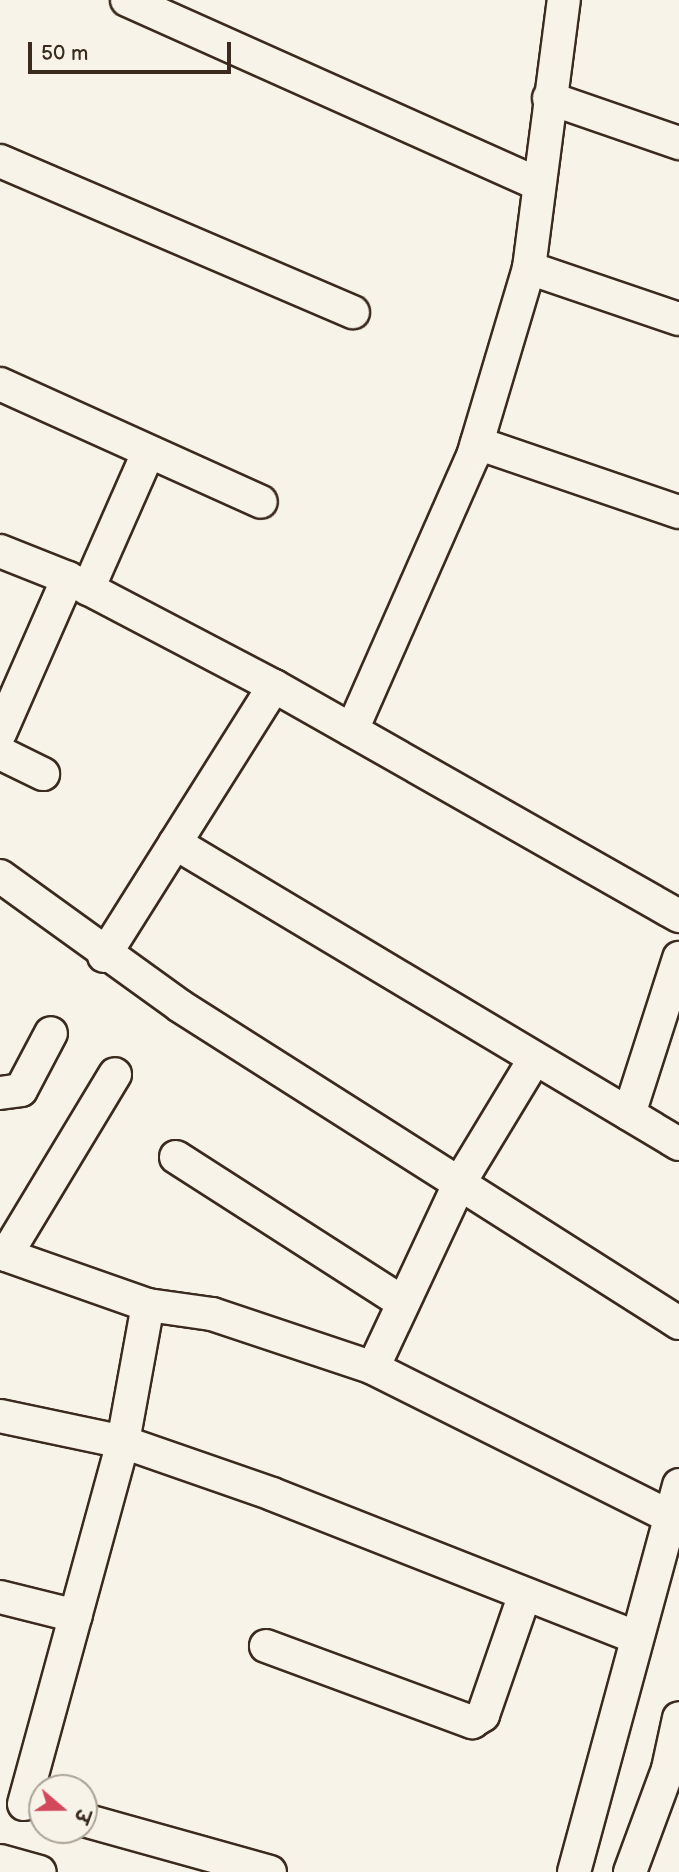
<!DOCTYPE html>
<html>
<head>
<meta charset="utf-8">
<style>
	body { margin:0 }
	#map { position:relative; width:679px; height:1872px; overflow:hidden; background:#f7f3e8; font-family:"Balsamiq Sans","Playpen Sans Deva",sans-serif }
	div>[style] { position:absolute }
	.roads { filter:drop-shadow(2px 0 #3b2a1e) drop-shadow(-2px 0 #3b2a1e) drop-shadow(0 2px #3b2a1e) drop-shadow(0 -2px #3b2a1e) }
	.minor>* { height:32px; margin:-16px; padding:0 16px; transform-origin:16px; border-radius:16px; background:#f7f3e8 }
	span { translate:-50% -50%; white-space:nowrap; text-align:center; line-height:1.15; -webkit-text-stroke:7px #f7f3e8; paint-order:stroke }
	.north { position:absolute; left:28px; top:1774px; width:70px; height:70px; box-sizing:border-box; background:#f7f3e8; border:2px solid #aca397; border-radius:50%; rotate:110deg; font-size:19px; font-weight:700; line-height:28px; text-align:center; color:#3b2a1e }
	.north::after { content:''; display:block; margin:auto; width:24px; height:32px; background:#d1495b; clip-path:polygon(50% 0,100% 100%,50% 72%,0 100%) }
	.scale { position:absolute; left:28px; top:42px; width:203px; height:32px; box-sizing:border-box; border:4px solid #3b2a1e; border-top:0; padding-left:9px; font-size:21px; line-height:24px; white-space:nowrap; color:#3b2a1e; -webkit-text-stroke:5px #f7f3e8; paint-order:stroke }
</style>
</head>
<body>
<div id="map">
	<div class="roads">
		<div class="minor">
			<div style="left:127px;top:0;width:449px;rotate:24.1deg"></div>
			<div style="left:549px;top:98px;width:138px;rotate:19.1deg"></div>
			<div style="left:0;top:161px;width:384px;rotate:23.2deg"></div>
			<div style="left:529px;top:268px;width:158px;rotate:18.8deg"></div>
			<div style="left:0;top:384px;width:286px;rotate:24.3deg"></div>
			<div style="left:477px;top:443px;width:213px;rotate:18.9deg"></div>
			<div style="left:0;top:551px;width:73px;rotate:21.7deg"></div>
			<div style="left:68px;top:578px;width:233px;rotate:27.7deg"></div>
			<div style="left:274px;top:686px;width:466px;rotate:29.6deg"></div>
			<div style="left:88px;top:589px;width:149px;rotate:-66.2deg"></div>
			<div style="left:352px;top:730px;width:300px;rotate:-66.2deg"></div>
			<div style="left:473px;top:456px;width:196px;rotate:-73.4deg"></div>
			<div style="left:529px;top:268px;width:270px;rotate:-82.6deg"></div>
			<div style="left:0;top:733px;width:169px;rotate:-66.3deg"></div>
			<div style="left:0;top:753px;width:48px;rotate:26deg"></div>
			<div style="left:175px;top:843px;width:587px;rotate:30.85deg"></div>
			<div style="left:0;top:876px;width:222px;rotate:35.8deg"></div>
			<div style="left:180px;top:1006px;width:591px;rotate:32.43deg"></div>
			<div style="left:104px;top:956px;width:319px;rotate:-57.8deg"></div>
			<div style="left:0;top:1093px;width:21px;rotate:-8deg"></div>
			<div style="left:21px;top:1090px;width:64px;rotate:-62.2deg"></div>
			<div style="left:629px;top:1114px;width:164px;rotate:-72.2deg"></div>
			<div style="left:176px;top:1157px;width:270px;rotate:32.7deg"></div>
			<div style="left:0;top:1253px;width:157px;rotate:19.4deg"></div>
			<div style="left:6px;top:1255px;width:211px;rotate:-58.9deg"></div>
			<div style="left:373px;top:1368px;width:205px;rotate:-64.9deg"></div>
			<div style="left:460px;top:1182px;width:143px;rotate:-58.8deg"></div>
			<div style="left:0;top:1416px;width:126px;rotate:11.9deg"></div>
			<div style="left:123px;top:1442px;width:158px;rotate:19.2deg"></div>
			<div style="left:272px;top:1494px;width:390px;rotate:21.5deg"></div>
			<div style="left:0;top:1597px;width:78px;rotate:14deg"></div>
			<div style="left:266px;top:1646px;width:220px;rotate:20.3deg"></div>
			<div style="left:472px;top:1722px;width:13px;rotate:-32deg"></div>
			<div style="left:483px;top:1715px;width:128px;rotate:-70.9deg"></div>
			<div style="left:24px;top:1804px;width:375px;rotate:-74.7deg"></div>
			<div style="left:123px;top:1442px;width:139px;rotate:-79.7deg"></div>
			<div style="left:148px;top:1305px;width:65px;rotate:8deg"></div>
			<div style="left:212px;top:1314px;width:170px;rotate:18.5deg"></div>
			<div style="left:373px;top:1368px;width:342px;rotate:26.6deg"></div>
			<div style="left:84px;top:1820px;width:193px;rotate:15.6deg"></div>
			<div style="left:0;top:1861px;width:41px;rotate:15.4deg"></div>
			<div style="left:574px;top:1872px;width:401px;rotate:-74.8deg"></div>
			<div style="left:630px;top:1872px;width:110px;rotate:-69.7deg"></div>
			<div style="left:668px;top:1769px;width:52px;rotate:-77.8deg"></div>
		</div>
	</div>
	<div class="north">उ</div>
	<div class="scale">50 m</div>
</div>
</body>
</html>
